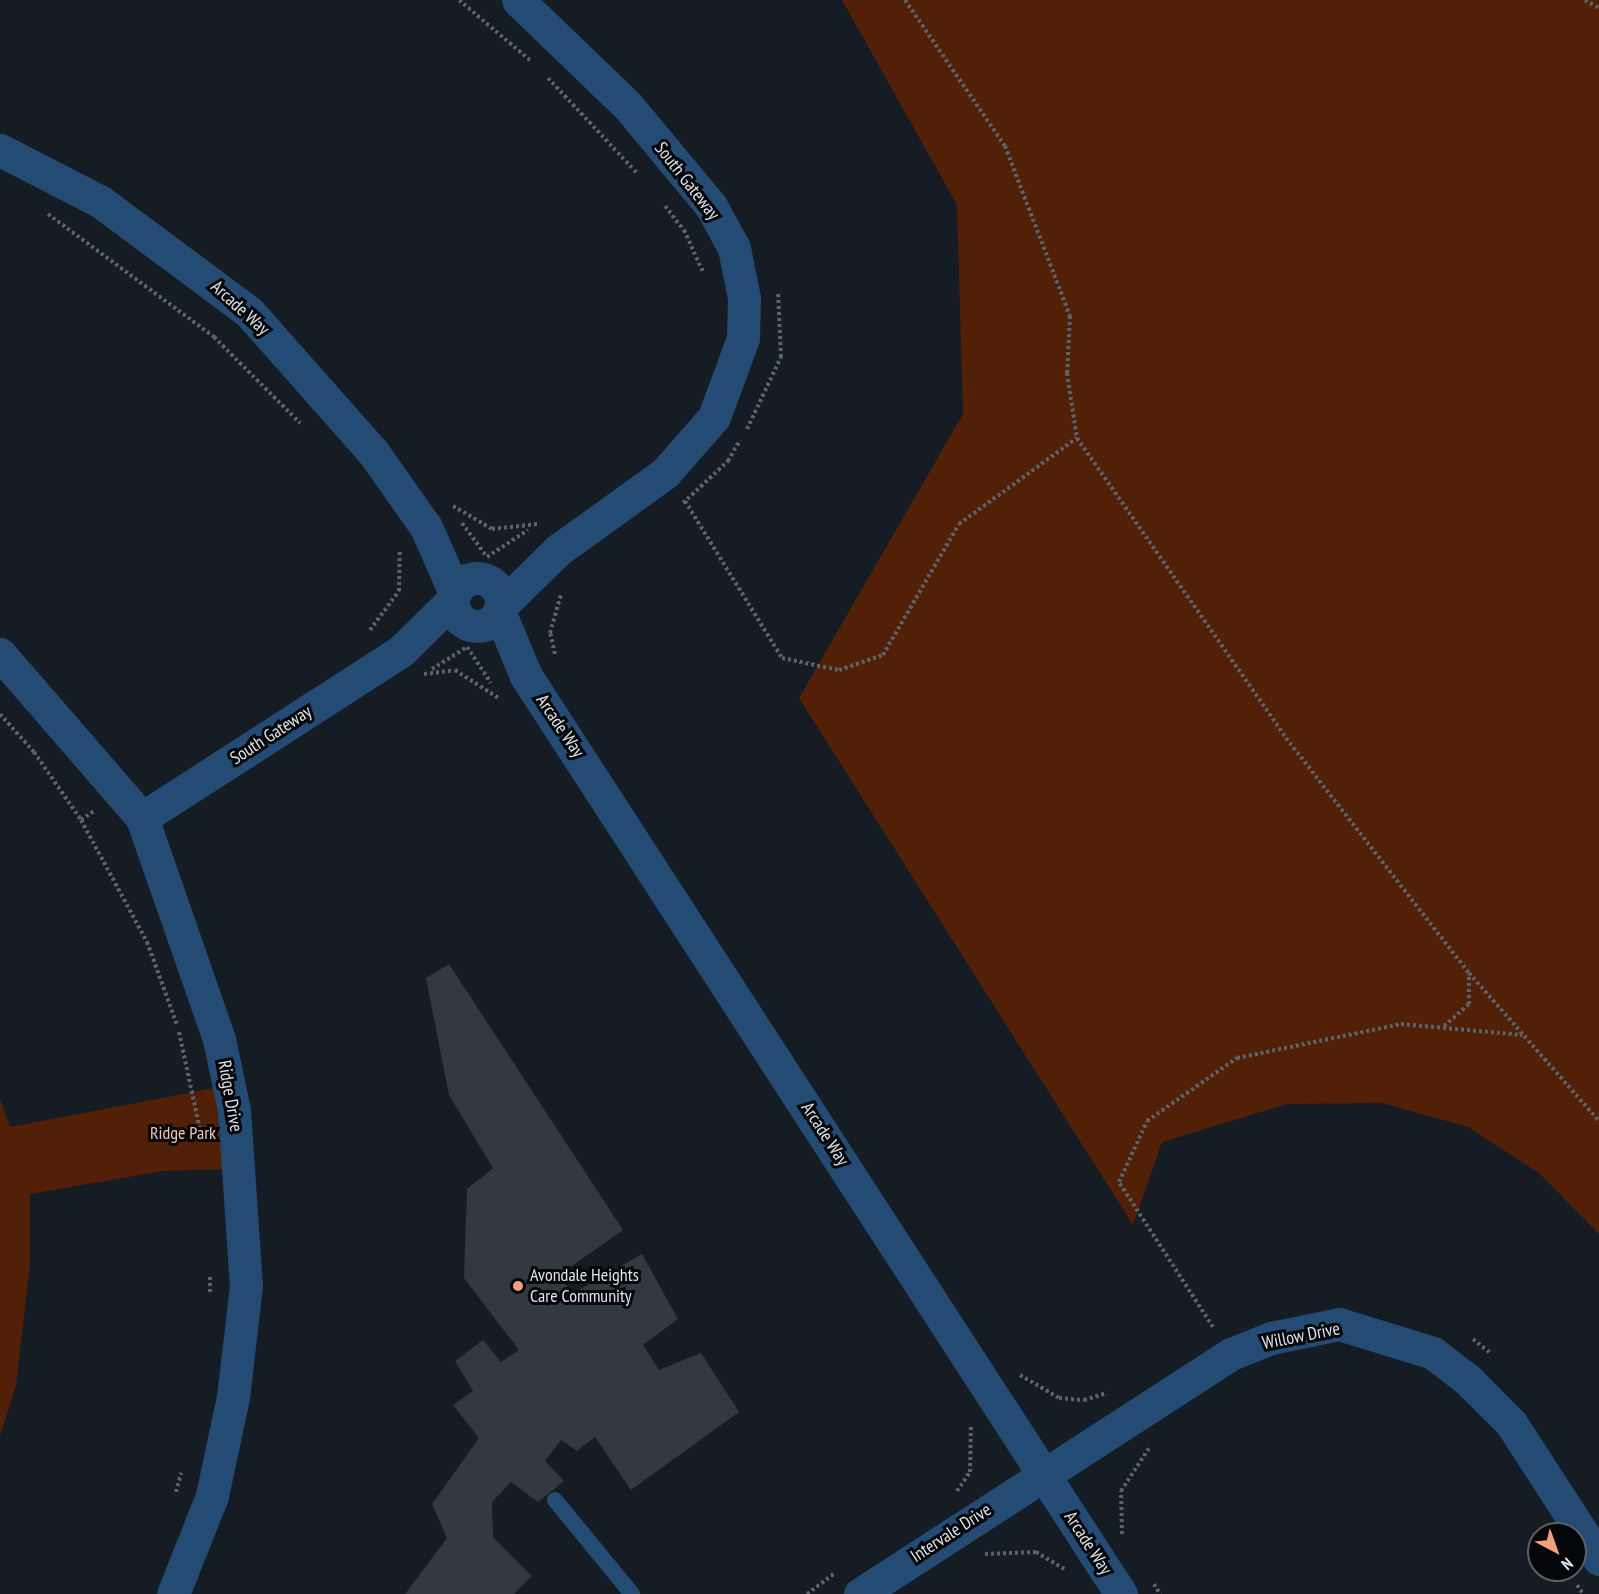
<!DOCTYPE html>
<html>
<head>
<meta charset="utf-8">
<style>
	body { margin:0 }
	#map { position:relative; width:1599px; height:1594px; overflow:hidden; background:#151c23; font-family:"PT Sans Narrow",sans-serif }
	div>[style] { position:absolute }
	.green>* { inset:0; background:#522007 }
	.building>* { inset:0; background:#313941 }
	.path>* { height:4px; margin-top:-2px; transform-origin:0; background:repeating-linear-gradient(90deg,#5c6269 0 3px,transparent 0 6px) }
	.service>* { height:16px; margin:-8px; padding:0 8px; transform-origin:8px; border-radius:8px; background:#244b74 }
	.minor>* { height:33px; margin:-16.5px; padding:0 16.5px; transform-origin:16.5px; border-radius:16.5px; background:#244b74 }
	.minor>.ring { margin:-16.5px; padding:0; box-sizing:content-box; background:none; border:33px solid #244b74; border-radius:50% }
	.dots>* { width:16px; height:16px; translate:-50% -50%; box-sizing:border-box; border:3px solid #040609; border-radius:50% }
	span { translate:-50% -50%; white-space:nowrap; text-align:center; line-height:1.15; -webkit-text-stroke:6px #040609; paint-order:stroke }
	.street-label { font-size:18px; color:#dfe4e9 }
	.park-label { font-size:18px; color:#f7c6b2 }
	.poi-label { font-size:18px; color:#dfe4e9 }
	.left { translate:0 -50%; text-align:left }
	.north { position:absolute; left:1527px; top:1522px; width:60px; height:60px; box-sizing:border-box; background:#040609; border:2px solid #5c5f63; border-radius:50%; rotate:139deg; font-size:16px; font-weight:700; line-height:24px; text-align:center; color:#dfe4e9 }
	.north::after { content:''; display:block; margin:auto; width:21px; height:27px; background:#f2a17e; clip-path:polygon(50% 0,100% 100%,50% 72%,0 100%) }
</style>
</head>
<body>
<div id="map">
	<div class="green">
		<div style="clip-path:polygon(842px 0,1599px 0,1599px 1234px,1539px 1173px,1468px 1127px,1382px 1103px,1287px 1104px,1162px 1142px,1133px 1225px,799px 698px,963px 414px,957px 205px)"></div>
		<div style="clip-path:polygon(215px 1088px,228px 1169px,163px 1171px,30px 1194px,30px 1265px,16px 1385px,0 1436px,0 1099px,10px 1127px)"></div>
	</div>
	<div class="building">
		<div style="clip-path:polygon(449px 964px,623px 1230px,559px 1275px,572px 1294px,642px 1254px,678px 1319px,643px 1345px,659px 1370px,701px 1353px,739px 1412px,631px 1490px,595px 1437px,577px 1451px,561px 1440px,545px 1461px,564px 1481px,538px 1502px,511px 1482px,492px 1502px,493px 1537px,532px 1576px,514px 1594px,405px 1594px,447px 1538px,432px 1504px,479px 1438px,453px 1405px,473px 1391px,455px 1361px,483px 1340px,501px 1362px,519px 1350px,464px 1278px,467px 1189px,493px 1168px,449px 1095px,426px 978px)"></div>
	</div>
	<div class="path">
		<div style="left:459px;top:0;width:96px;rotate:40.3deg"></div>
		<div style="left:905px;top:0;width:177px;rotate:55.6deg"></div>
		<div style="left:1005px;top:146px;width:182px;rotate:69.1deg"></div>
		<div style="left:1070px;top:316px;width:57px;rotate:93deg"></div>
		<div style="left:1067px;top:373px;width:66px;rotate:81.3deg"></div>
		<div style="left:1077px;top:438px;width:366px;rotate:55.1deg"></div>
		<div style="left:1286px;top:738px;width:298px;rotate:52.1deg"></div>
		<div style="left:1469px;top:973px;width:197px;rotate:48.7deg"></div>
		<div style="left:1585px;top:0;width:16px;rotate:30deg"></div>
		<div style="left:548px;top:78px;width:130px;rotate:46.9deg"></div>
		<div style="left:665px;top:206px;width:31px;rotate:52deg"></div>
		<div style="left:684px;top:230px;width:46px;rotate:65.7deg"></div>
		<div style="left:48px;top:214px;width:207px;rotate:36.5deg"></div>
		<div style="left:214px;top:337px;width:122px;rotate:45deg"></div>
		<div style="left:747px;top:429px;width:80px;rotate:-64.7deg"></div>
		<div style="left:781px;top:357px;width:65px;rotate:-92.6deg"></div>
		<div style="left:685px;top:501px;width:185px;rotate:58.3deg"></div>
		<div style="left:782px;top:658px;width:58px;rotate:11.9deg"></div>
		<div style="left:839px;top:670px;width:46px;rotate:-18.8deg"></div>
		<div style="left:883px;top:655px;width:151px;rotate:-59.9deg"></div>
		<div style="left:959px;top:524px;width:146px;rotate:-36.1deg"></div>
		<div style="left:683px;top:503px;width:62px;rotate:-43deg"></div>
		<div style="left:728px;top:461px;width:24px;rotate:-60deg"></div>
		<div style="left:453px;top:506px;width:45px;rotate:30.5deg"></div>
		<div style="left:492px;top:529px;width:46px;rotate:-6.2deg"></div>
		<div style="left:462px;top:523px;width:42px;rotate:53.7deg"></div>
		<div style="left:487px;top:557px;width:49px;rotate:-33.4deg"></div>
		<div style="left:370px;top:630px;width:49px;rotate:-53.4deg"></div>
		<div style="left:399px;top:591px;width:39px;rotate:-89deg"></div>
		<div style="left:555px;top:654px;width:22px;rotate:-103deg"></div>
		<div style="left:550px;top:633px;width:40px;rotate:-74deg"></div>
		<div style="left:432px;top:669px;width:41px;rotate:-32.2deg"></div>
		<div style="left:467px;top:647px;width:43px;rotate:56.3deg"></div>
		<div style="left:424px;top:674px;width:31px;rotate:-7deg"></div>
		<div style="left:455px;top:670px;width:54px;rotate:32.8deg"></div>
		<div style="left:0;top:714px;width:51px;rotate:48.2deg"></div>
		<div style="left:34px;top:752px;width:83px;rotate:55.3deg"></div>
		<div style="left:81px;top:820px;width:16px;rotate:-35deg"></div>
		<div style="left:81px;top:820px;width:139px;rotate:61.6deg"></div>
		<div style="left:147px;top:942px;width:88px;rotate:70.1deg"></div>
		<div style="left:1444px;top:1026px;width:33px;rotate:-41deg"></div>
		<div style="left:1469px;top:1004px;width:31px;rotate:-90deg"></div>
		<div style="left:179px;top:1032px;width:100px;rotate:77.9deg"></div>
		<div style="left:210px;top:1292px;width:17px;rotate:-90deg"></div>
		<div style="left:1213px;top:1327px;width:173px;rotate:-123deg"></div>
		<div style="left:1119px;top:1182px;width:67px;rotate:-65.3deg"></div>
		<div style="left:1147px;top:1121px;width:110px;rotate:-35deg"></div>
		<div style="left:1237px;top:1058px;width:167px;rotate:-11.7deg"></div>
		<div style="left:1401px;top:1024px;width:122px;rotate:5.2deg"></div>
		<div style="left:1473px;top:1339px;width:22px;rotate:39deg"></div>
		<div style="left:1020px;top:1375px;width:45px;rotate:30.5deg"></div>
		<div style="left:1059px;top:1398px;width:25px;rotate:5deg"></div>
		<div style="left:1084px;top:1400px;width:24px;rotate:-17deg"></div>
		<div style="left:957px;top:1491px;width:23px;rotate:-56deg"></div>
		<div style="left:970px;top:1472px;width:47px;rotate:-88.8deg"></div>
		<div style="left:176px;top:1492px;width:20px;rotate:-75deg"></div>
		<div style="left:1122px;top:1534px;width:43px;rotate:-91.3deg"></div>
		<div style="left:1121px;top:1491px;width:51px;rotate:-56.9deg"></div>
		<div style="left:985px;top:1554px;width:51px;rotate:-2.2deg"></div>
		<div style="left:1036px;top:1552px;width:33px;rotate:31deg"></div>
		<div style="left:1154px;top:1584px;width:12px;rotate:59deg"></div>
		<div style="left:1577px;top:1585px;width:11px;rotate:56deg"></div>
		<div style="left:807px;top:1594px;width:34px;rotate:-37deg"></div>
	</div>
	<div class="service">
		<div style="left:555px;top:1500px;width:122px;rotate:50.7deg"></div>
	</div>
	<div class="minor">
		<div style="left:0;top:150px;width:114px;rotate:27.2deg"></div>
		<div style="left:101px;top:202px;width:184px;rotate:36.6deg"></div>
		<div style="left:249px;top:312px;width:187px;rotate:48.5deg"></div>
		<div style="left:373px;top:452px;width:92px;rotate:54.8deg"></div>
		<div style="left:426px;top:527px;width:72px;rotate:66.3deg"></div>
		<div class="ring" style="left:453px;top:578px;width:15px;height:15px"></div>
		<div style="left:501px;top:606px;width:80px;rotate:-44.5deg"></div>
		<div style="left:558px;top:550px;width:132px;rotate:-35.7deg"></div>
		<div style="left:665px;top:473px;width:74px;rotate:-48.8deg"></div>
		<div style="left:714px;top:417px;width:84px;rotate:-69.8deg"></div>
		<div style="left:743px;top:338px;width:40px;rotate:-88.6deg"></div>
		<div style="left:744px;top:298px;width:51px;rotate:-101.3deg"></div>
		<div style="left:734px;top:248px;width:48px;rotate:-118.7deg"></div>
		<div style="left:711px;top:206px;width:131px;rotate:-129.7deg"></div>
		<div style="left:627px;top:105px;width:151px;rotate:-136.1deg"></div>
		<div style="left:499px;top:611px;width:70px;rotate:67.4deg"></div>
		<div style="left:526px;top:676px;width:1094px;rotate:57.05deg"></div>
		<div style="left:0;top:654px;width:217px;rotate:49.1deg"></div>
		<div style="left:142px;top:818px;width:234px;rotate:70.8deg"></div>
		<div style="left:219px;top:1039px;width:73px;rotate:78.1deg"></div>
		<div style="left:234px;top:1110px;width:175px;rotate:86.1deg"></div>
		<div style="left:246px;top:1285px;width:113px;rotate:96.6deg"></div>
		<div style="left:233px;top:1397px;width:101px;rotate:102deg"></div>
		<div style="left:212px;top:1496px;width:105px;rotate:111.7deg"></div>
		<div style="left:142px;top:818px;width:307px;rotate:-32.8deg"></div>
		<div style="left:400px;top:652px;width:74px;rotate:-44.5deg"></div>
		<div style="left:860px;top:1594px;width:442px;rotate:-32.9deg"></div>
		<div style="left:1231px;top:1354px;width:43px;rotate:-21.8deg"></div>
		<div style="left:1271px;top:1338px;width:69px;rotate:-11.6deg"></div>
		<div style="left:1339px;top:1324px;width:98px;rotate:17.1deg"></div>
		<div style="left:1433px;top:1353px;width:44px;rotate:37.6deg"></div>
		<div style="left:1468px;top:1380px;width:61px;rotate:45deg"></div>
		<div style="left:1511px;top:1423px;width:162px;rotate:57.1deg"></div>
	</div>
	<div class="dots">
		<div style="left:518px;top:1286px;background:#f2a17e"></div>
	</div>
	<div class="street-label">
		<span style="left:687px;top:181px;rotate:52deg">South Gateway</span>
		<span style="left:240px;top:308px;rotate:42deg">Arcade Way</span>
		<span style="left:560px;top:726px;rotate:56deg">Arcade Way</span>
		<span style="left:271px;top:735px;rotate:-33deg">South Gateway</span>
		<span style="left:230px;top:1096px;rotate:80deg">Ridge Drive</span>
		<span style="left:825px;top:1134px;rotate:57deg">Arcade Way</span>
		<span style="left:1301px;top:1336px;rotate:-11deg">Willow Drive</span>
		<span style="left:951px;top:1533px;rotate:-33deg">Intervale Drive</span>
		<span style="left:1088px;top:1543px;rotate:57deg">Arcade Way</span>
	</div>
	<div class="park-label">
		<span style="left:183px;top:1133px">Ridge Park</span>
	</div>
	<div class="poi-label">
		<span class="left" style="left:530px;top:1286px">Avondale Heights<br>Care Community</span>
	</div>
	<div class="north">N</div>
</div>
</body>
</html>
